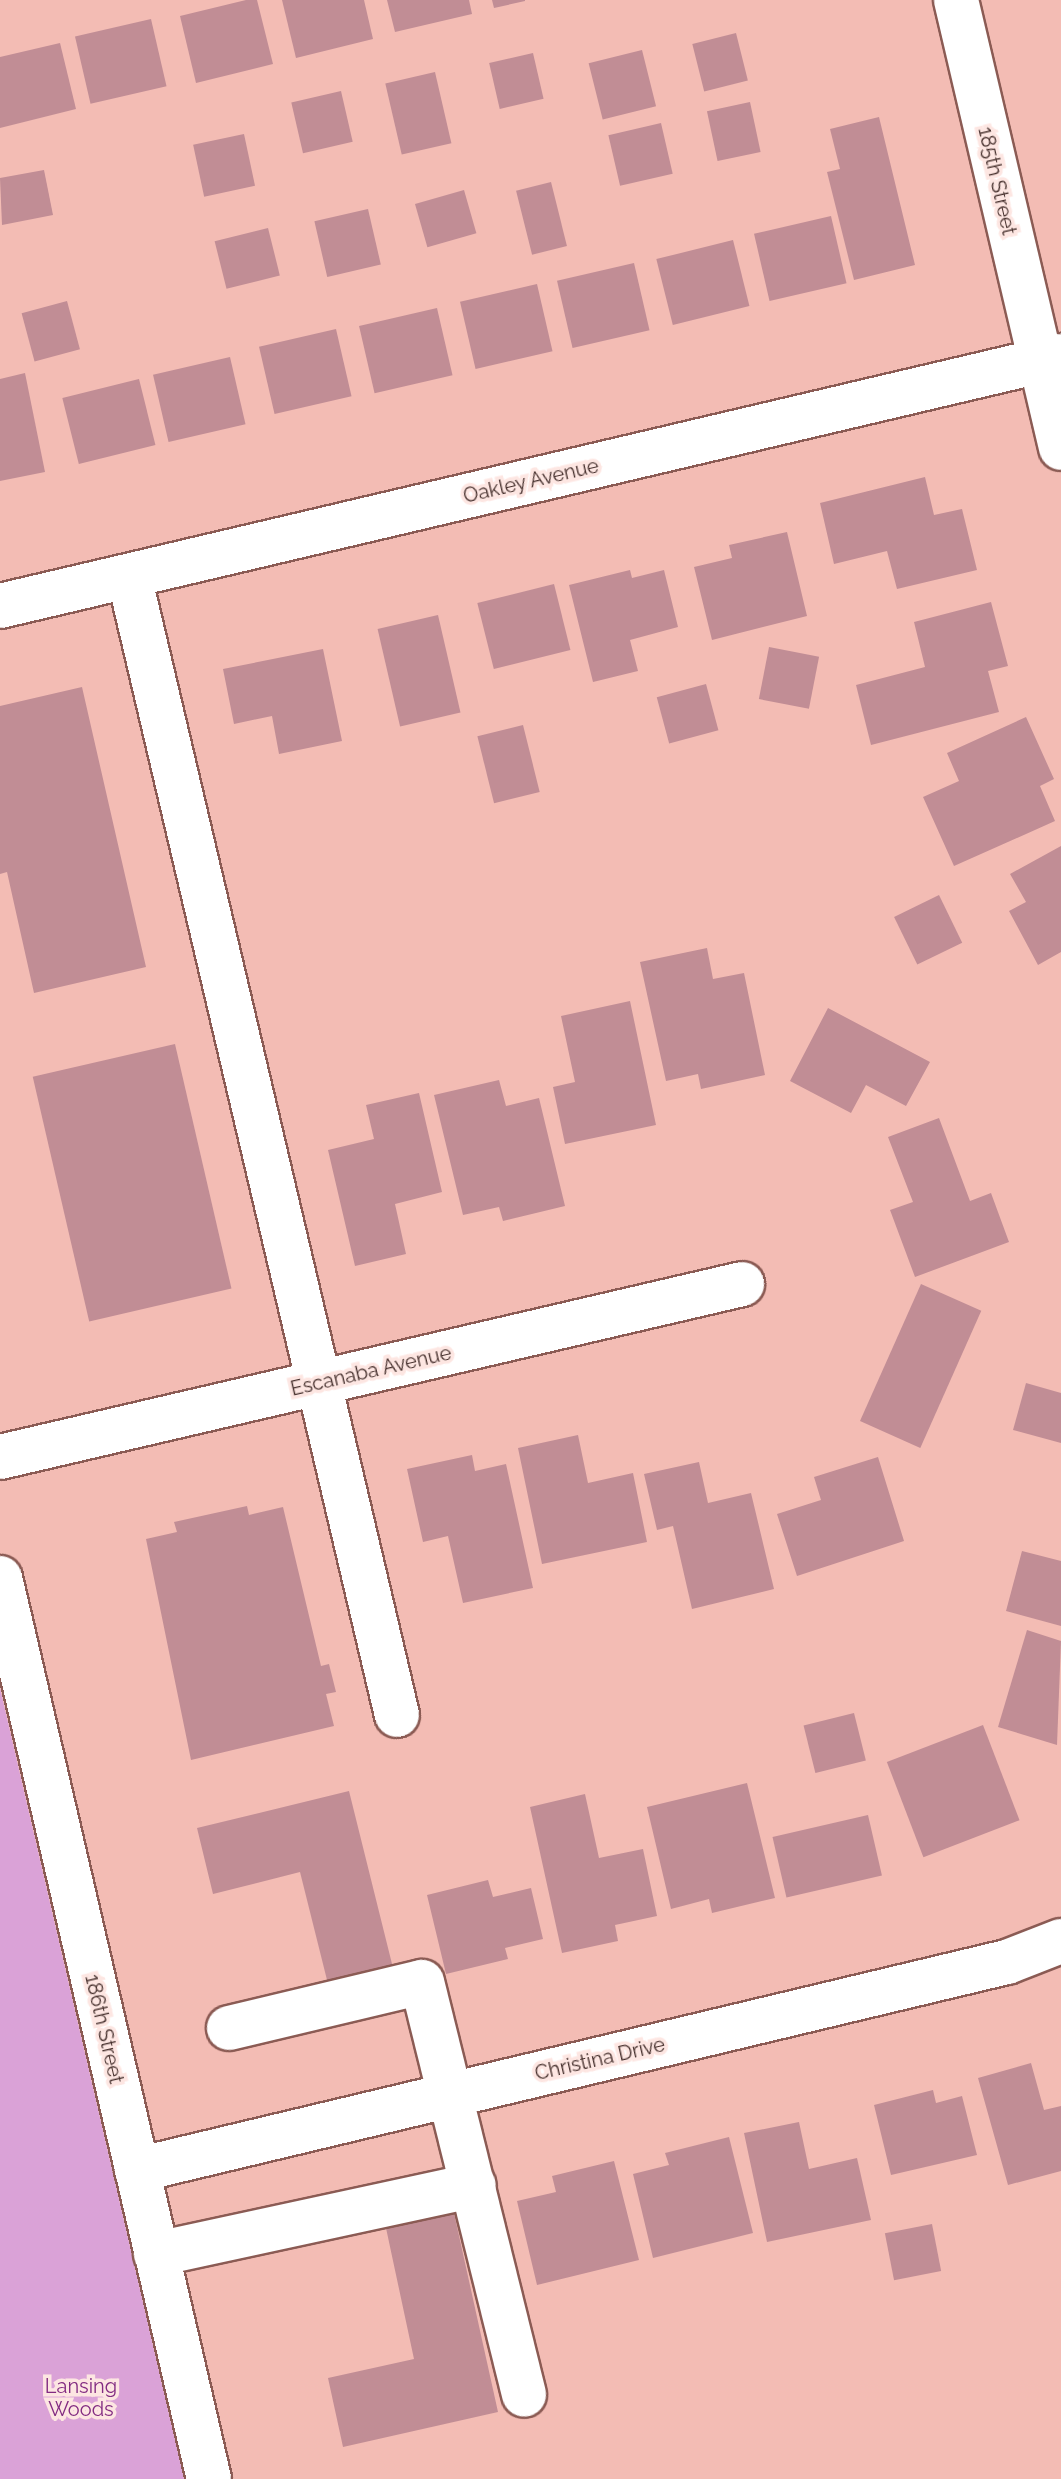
<!DOCTYPE html>
<html>
<head>
<meta charset="utf-8">
<style>
	body { margin:0 }
	#map { position:relative; width:1061px; height:2479px; overflow:hidden; background:#f3bcb4; font-family:Raleway,sans-serif }
	div>[style] { position:absolute }
	.green>* { inset:0; background:#daa2d7 }
	.building>* { inset:0; background:#c18d95; transform-origin:0 0 }
	.roads { filter:drop-shadow(2px 0 #8b5b54) drop-shadow(-2px 0 #8b5b54) drop-shadow(0 2px #8b5b54) drop-shadow(0 -2px #8b5b54) }
	.minor>* { height:44px; margin:-22px; padding:0 22px; transform-origin:22px; border-radius:22px; background:#fff }
	span { translate:-50% -50%; white-space:nowrap; text-align:center; line-height:1.15; -webkit-text-stroke:7px #fde6e2; paint-order:stroke }
	.street-label { font-size:20px; color:#46302d }
	.park-label { font-size:20px; color:#832c82 }
</style>
</head>
<body>
<div id="map">
	<div class="green">
		<div style="clip-path:polygon(0 1688px,53px 1916px,184px 2479px,0 2479px)"></div>
	</div>
	<div class="building">
		<div style="clip-path:polygon(246px 0,257px 0,273px 64px,196px 83px,180px 16px)"></div>
		<div style="clip-path:polygon(282px 0,364px 0,373px 39px,296px 58px)"></div>
		<div style="clip-path:polygon(387px 0,469px 0,472px 14px,395px 32px)"></div>
		<div style="clip-path:polygon(492px 0,525px 0,525px 1px,494px 8px)"></div>
		<div style="left:151px;top:19px;width:69px;height:78px;rotate:77deg"></div>
		<div style="left:736px;top:33px;width:49px;height:45px;rotate:76deg"></div>
		<div style="clip-path:polygon(60px 43px,76px 109px,0 128px,0 57px)"></div>
		<div style="left:642px;top:50px;width:58px;height:55px;rotate:76deg"></div>
		<div style="left:533px;top:53px;width:47px;height:45px;rotate:77deg"></div>
		<div style="left:435px;top:72px;width:73px;height:51px;rotate:77deg"></div>
		<div style="left:341px;top:91px;width:52px;height:51px;rotate:77deg"></div>
		<div style="left:750px;top:102px;width:51px;height:44px;rotate:78deg"></div>
		<div style="clip-path:polygon(879px 117px,915px 265px,854px 280px,827px 172px,840px 169px,830px 129px)"></div>
		<div style="left:661px;top:123px;width:52px;height:54px;rotate:77deg"></div>
		<div style="left:244px;top:134px;width:53px;height:52px;rotate:78deg"></div>
		<div style="clip-path:polygon(44px 170px,53px 215px,2px 225px,0 178px)"></div>
		<div style="left:551px;top:182px;width:66px;height:36px;rotate:76deg"></div>
		<div style="left:464px;top:190px;width:45px;height:51px;rotate:74deg"></div>
		<div style="left:368px;top:209px;width:57px;height:55px;rotate:77deg"></div>
		<div style="left:831px;top:216px;width:69px;height:79px;rotate:77deg"></div>
		<div style="left:268px;top:228px;width:49px;height:55px;rotate:76deg"></div>
		<div style="left:733px;top:240px;width:68px;height:79px;rotate:76deg"></div>
		<div style="left:634px;top:263px;width:69px;height:79px;rotate:77deg"></div>
		<div style="left:537px;top:284px;width:69px;height:79px;rotate:77deg"></div>
		<div style="left:67px;top:301px;width:50px;height:47px;rotate:75deg"></div>
		<div style="left:437px;top:308px;width:69px;height:80px;rotate:77deg"></div>
		<div style="left:336px;top:329px;width:69px;height:79px;rotate:77deg"></div>
		<div style="left:230px;top:357px;width:69px;height:79px;rotate:77deg"></div>
		<div style="clip-path:polygon(25px 373px,45px 472px,0 481px,0 379px)"></div>
		<div style="left:139px;top:379px;width:68px;height:79px;rotate:76deg"></div>
		<div style="clip-path:polygon(925px 477px,934px 515px,962px 509px,977px 570px,897px 589px,887px 551px,834px 564px,820px 503px)"></div>
		<div style="clip-path:polygon(787px 532px,807px 616px,712px 640px,694px 567px,732px 558px,729px 545px)"></div>
		<div style="clip-path:polygon(630px 570px,632px 578px,664px 570px,678px 627px,630px 640px,638px 671px,593px 682px,569px 585px)"></div>
		<div style="left:554px;top:584px;width:68px;height:79px;rotate:76deg"></div>
		<div style="clip-path:polygon(991px 602px,1008px 666px,988px 671px,999px 712px,871px 745px,856px 685px,925px 667px,914px 622px)"></div>
		<div style="left:438px;top:615px;width:100px;height:62px;rotate:77deg"></div>
		<div style="left:769px;top:647px;width:51px;height:53px;rotate:11deg"></div>
		<div style="clip-path:polygon(323px 649px,342px 741px,279px 754px,272px 716px,234px 724px,223px 669px)"></div>
		<div style="left:706px;top:684px;width:48px;height:51px;rotate:75deg"></div>
		<div style="clip-path:polygon(82px 687px,146px 967px,34px 993px,7px 872px,0 874px,0 706px)"></div>
		<div style="clip-path:polygon(1026px 717px,1054px 779px,1040px 786px,1055px 821px,954px 866px,923px 797px,959px 781px,947px 753px)"></div>
		<div style="left:523px;top:725px;width:69px;height:47px;rotate:76deg"></div>
		<div style="clip-path:polygon(1061px 846px,1061px 952px,1038px 965px,1009px 911px,1026px 902px,1010px 874px)"></div>
		<div style="left:939px;top:895px;width:53px;height:50px;rotate:64deg"></div>
		<div style="clip-path:polygon(707px 948px,713px 979px,744px 973px,765px 1075px,701px 1089px,698px 1074px,666px 1081px,640px 962px)"></div>
		<div style="clip-path:polygon(630px 1001px,656px 1125px,565px 1144px,553px 1087px,575px 1082px,561px 1016px)"></div>
		<div style="clip-path:polygon(828px 1008px,930px 1062px,906px 1106px,866px 1085px,851px 1113px,790px 1081px)"></div>
		<div style="left:175px;top:1044px;width:251px;height:146px;rotate:77deg"></div>
		<div style="clip-path:polygon(499px 1080px,506px 1106px,539px 1098px,565px 1206px,503px 1221px,499px 1207px,463px 1215px,434px 1095px)"></div>
		<div style="clip-path:polygon(419px 1093px,442px 1192px,395px 1204px,406px 1254px,355px 1266px,328px 1150px,374px 1139px,366px 1105px)"></div>
		<div style="clip-path:polygon(939px 1118px,970px 1201px,991px 1193px,1009px 1242px,915px 1277px,890px 1210px,913px 1202px,888px 1137px)"></div>
		<div style="left:921px;top:1284px;width:66px;height:150px;rotate:24deg"></div>
		<div style="clip-path:polygon(1026px 1383px,1061px 1393px,1061px 1443px,1013px 1430px)"></div>
		<div style="clip-path:polygon(578px 1435px,588px 1483px,633px 1473px,647px 1542px,542px 1564px,518px 1448px)"></div>
		<div style="clip-path:polygon(472px 1455px,475px 1471px,506px 1464px,533px 1588px,463px 1603px,448px 1536px,423px 1542px,407px 1469px)"></div>
		<div style="clip-path:polygon(878px 1457px,904px 1541px,797px 1576px,777px 1514px,821px 1500px,814px 1477px)"></div>
		<div style="clip-path:polygon(699px 1462px,708px 1503px,751px 1493px,774px 1589px,692px 1609px,673px 1526px,657px 1530px,644px 1474px)"></div>
		<div style="clip-path:polygon(247px 1506px,249px 1515px,283px 1507px,321px 1666px,329px 1664px,336px 1692px,326px 1694px,334px 1726px,191px 1760px,146px 1539px,177px 1532px,174px 1522px)"></div>
		<div style="clip-path:polygon(1022px 1551px,1061px 1561px,1061px 1626px,1006px 1611px)"></div>
		<div style="clip-path:polygon(1027px 1630px,1061px 1641px,1057px 1745px,998px 1727px)"></div>
		<div style="left:854px;top:1713px;width:49px;height:52px;rotate:76deg"></div>
		<div style="left:983px;top:1725px;width:102px;height:103px;rotate:69deg"></div>
		<div style="clip-path:polygon(747px 1783px,775px 1898px,712px 1913px,709px 1899px,671px 1909px,647px 1807px)"></div>
		<div style="clip-path:polygon(349px 1791px,395px 1976px,330px 1992px,300px 1872px,213px 1894px,197px 1828px)"></div>
		<div style="clip-path:polygon(585px 1794px,599px 1858px,643px 1849px,657px 1916px,615px 1925px,618px 1941px,562px 1953px,530px 1807px)"></div>
		<div style="left:868px;top:1815px;width:62px;height:98px;rotate:77deg"></div>
		<div style="clip-path:polygon(488px 1880px,493px 1897px,531px 1888px,543px 1939px,505px 1948px,508px 1959px,446px 1974px,427px 1895px)"></div>
		<div style="clip-path:polygon(1031px 2063px,1044px 2110px,1061px 2106px,1061px 2171px,1008px 2185px,978px 2078px)"></div>
		<div style="clip-path:polygon(933px 2090px,936px 2103px,962px 2096px,977px 2155px,891px 2175px,874px 2105px)"></div>
		<div style="clip-path:polygon(799px 2122px,809px 2169px,857px 2158px,871px 2220px,767px 2242px,744px 2133px)"></div>
		<div style="clip-path:polygon(729px 2137px,753px 2233px,653px 2258px,633px 2174px,669px 2165px,665px 2153px)"></div>
		<div style="clip-path:polygon(614px 2161px,639px 2260px,537px 2285px,517px 2201px,556px 2192px,552px 2176px)"></div>
		<div style="clip-path:polygon(454px 2213px,498px 2412px,343px 2447px,328px 2378px,414px 2359px,386px 2228px)"></div>
		<div style="left:932px;top:2224px;width:48px;height:48px;rotate:79deg"></div>
	</div>
	<div class="roads">
		<div class="minor">
			<div style="left:956px;top:0;width:460px;rotate:76.8deg"></div>
			<div style="left:129px;top:576px;width:1170px;rotate:76.76deg"></div>
			<div style="left:0;top:606px;width:1090px;rotate:-13.26deg"></div>
			<div style="left:0;top:1457px;width:762px;rotate:-13.12deg"></div>
			<div style="left:0;top:1578px;width:925px;rotate:76.94deg"></div>
			<div style="left:229px;top:2028px;width:198px;rotate:-13.4deg"></div>
			<div style="left:422px;top:1982px;width:425px;rotate:76.1deg"></div>
			<div style="left:137px;top:2170px;width:895px;rotate:-13.45deg"></div>
			<div style="left:1007px;top:1962px;width:58px;rotate:-21.3deg"></div>
			<div style="left:156px;top:2254px;width:325px;rotate:-12.2deg"></div>
		</div>
	</div>
	<div class="street-label">
		<span style="left:997px;top:181px;rotate:77deg">185th Street</span>
		<span style="left:531px;top:481px;rotate:-13deg">Oakley Avenue</span>
		<span style="left:371px;top:1371px;rotate:-13deg">Escanaba Avenue</span>
		<span style="left:104px;top:2029px;rotate:77deg">186th Street</span>
		<span style="left:600px;top:2059px;rotate:-13deg">Christina Drive</span>
	</div>
	<div class="park-label">
		<span style="left:81px;top:2398px">Lansing<br>Woods</span>
	</div>
</div>
</body>
</html>
